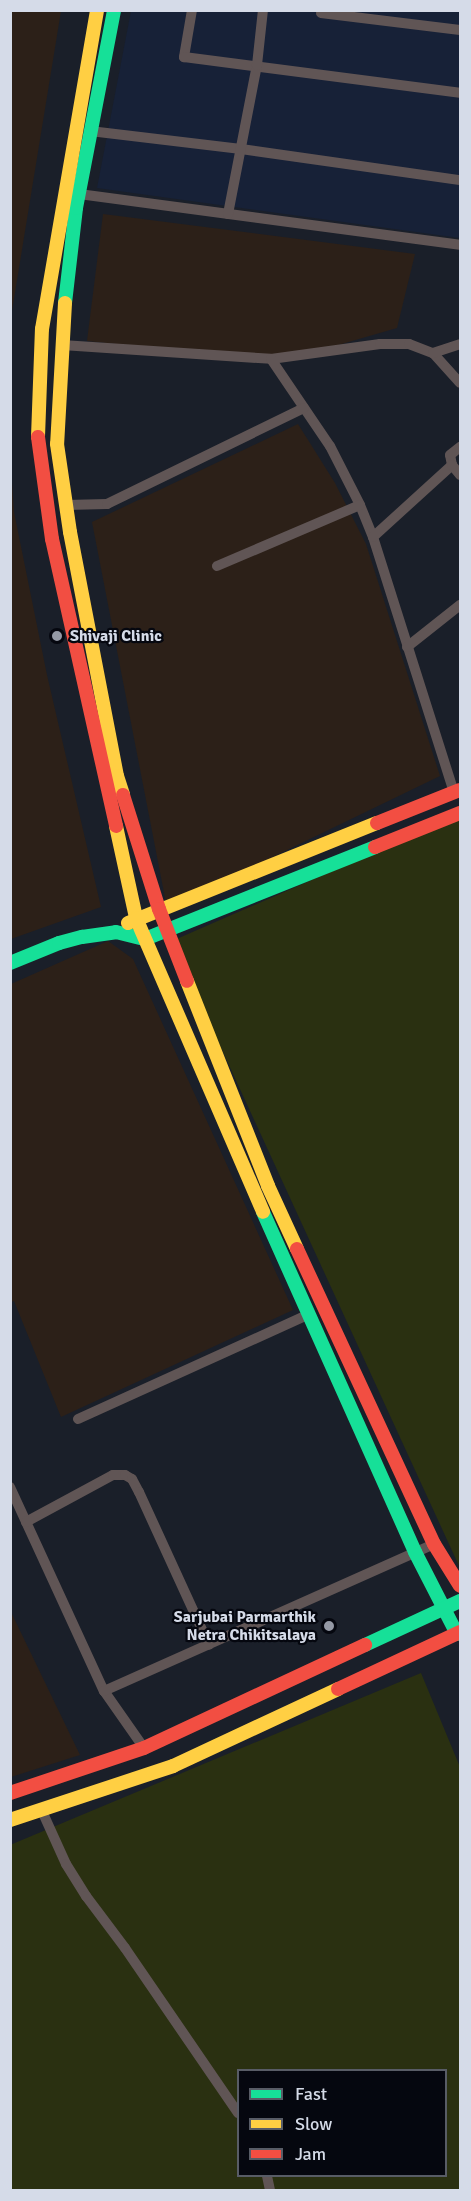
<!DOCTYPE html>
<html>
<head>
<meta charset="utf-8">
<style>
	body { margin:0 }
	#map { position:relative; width:471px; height:2201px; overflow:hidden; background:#1a1f29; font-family:Signika,sans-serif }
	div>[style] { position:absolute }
	.built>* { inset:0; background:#172137 }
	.industrial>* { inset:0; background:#2c2018 }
	.green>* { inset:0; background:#2a3011 }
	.street>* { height:10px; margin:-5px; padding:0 5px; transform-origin:5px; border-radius:5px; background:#605555 }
	.fast>* { height:14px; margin:-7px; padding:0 7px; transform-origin:7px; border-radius:7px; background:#16e098 }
	.slow>* { height:14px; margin:-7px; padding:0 7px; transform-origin:7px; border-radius:7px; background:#ffcf43 }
	.jam>* { height:14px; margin:-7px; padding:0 7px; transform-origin:7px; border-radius:7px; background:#f24e42 }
	.dots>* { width:16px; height:16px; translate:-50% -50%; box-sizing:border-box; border:3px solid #05070f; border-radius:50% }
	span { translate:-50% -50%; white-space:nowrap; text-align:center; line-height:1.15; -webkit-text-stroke:4.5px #05070f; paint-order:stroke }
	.poi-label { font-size:16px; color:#d5dbe8; font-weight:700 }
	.left { translate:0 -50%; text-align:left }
	.right { translate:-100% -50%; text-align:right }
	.frame { position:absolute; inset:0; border:12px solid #d5dbe8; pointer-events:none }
	.legend { position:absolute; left:237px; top:2069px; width:210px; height:108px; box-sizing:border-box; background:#05070f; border:2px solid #585c66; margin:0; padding:8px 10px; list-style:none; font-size:18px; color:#d5dbe8 }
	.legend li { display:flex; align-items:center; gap:12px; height:30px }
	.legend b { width:30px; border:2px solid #585c66 }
</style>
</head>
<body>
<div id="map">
	<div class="built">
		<div style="clip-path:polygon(131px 11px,460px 11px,460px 238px,97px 188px)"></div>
	</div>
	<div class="industrial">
		<div style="clip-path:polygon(11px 10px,61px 11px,11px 317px,10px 11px)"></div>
		<div style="clip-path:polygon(103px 214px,415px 254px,397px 328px,283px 361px,87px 341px)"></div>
		<div style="clip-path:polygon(298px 424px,335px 483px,366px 544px,440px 776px,167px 908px,92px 522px)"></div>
		<div style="clip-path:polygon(10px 453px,14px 512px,47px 675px,101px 907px,11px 939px)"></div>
		<div style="clip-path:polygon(108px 941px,133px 959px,293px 1310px,61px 1417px,14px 1301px,11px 1302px,11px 984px)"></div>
		<div style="clip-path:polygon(10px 1610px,80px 1755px,11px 1777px,10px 1777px)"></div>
	</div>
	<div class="green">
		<div style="clip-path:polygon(460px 815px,460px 1568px,172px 941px)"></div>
		<div style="clip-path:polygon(evenodd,421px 1673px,460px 1767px,460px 2190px,11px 2190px,10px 1845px,421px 1673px,238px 2070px,446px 2070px,446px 2176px,238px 2176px,238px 2070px)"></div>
	</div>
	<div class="street">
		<div style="left:192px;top:10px;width:48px;rotate:99.7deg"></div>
		<div style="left:184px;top:57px;width:278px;rotate:7.4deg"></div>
		<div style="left:321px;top:13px;width:140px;rotate:7deg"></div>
		<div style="left:90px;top:131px;width:152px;rotate:6.8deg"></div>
		<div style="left:241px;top:149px;width:221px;rotate:8.1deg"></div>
		<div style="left:79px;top:194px;width:384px;rotate:7.6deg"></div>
		<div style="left:228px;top:214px;width:152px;rotate:-79deg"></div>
		<div style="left:257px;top:65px;width:55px;rotate:-83.8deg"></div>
		<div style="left:62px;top:345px;width:209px;rotate:3.8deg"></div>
		<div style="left:271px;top:359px;width:110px;rotate:-7.8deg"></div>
		<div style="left:380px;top:344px;width:29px"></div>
		<div style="left:409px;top:344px;width:26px;rotate:21deg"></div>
		<div style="left:433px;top:353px;width:40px;rotate:48deg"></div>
		<div style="left:433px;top:353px;width:28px;rotate:-18deg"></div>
		<div style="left:271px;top:359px;width:105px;rotate:55.9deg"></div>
		<div style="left:330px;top:446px;width:66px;rotate:63deg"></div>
		<div style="left:360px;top:505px;width:35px;rotate:68deg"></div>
		<div style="left:373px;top:537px;width:269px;rotate:72.4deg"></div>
		<div style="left:452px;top:465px;width:10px;rotate:-101deg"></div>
		<div style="left:450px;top:455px;width:13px;rotate:-39deg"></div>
		<div style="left:66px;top:505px;width:41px;rotate:-1.4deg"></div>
		<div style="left:107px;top:504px;width:219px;rotate:-26deg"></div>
		<div style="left:373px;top:537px;width:107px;rotate:-42.3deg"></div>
		<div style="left:452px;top:465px;width:13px;rotate:51deg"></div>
		<div style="left:217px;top:566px;width:155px;rotate:-23.1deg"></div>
		<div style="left:407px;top:647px;width:68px;rotate:-38.4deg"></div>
		<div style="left:78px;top:1419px;width:252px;rotate:-24.4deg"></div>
		<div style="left:10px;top:1487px;width:225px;rotate:65.3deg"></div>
		<div style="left:104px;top:1691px;width:70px;rotate:54.9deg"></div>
		<div style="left:26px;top:1522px;width:99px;rotate:-28.4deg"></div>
		<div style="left:113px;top:1475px;width:12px"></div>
		<div style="left:125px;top:1475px;width:8px;rotate:30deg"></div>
		<div style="left:132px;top:1479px;width:15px;rotate:62deg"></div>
		<div style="left:139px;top:1492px;width:168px;rotate:65.4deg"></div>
		<div style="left:104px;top:1691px;width:361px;rotate:-24deg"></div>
		<div style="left:42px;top:1811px;width:58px;rotate:65.6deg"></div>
		<div style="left:66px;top:1864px;width:38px;rotate:58deg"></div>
		<div style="left:86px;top:1896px;width:65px;rotate:53.1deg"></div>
		<div style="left:125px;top:1948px;width:200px;rotate:55.6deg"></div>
		<div style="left:267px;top:2176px;width:14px;rotate:78deg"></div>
	</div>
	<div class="fast">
		<div style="left:65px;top:303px;width:96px;rotate:-83.4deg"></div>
		<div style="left:76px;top:208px;width:202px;rotate:-79.1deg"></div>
		<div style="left:10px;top:963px;width:53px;rotate:-22.2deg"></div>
		<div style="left:59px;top:943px;width:24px;rotate:-15deg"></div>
		<div style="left:82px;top:937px;width:34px;rotate:-8deg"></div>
		<div style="left:116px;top:932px;width:30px;rotate:14deg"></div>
		<div style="left:145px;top:939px;width:248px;rotate:-21.8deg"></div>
		<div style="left:263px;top:1212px;width:372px;rotate:65.9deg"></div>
		<div style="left:415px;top:1552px;width:92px;rotate:62.9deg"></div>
		<div style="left:365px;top:1645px;width:105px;rotate:-24.9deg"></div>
	</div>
	<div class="slow">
		<div style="left:65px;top:303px;width:141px;rotate:93.2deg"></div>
		<div style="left:57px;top:444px;width:89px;rotate:81.6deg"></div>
		<div style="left:70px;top:532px;width:248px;rotate:79.1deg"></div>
		<div style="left:117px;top:776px;width:20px;rotate:72deg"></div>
		<div style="left:38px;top:437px;width:108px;rotate:-87.9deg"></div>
		<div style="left:42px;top:329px;width:324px;rotate:-80.2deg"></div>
		<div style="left:116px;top:826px;width:94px;rotate:77.7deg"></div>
		<div style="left:136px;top:918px;width:320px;rotate:66.6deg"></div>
		<div style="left:128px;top:923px;width:268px;rotate:-21.9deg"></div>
		<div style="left:187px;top:981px;width:220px;rotate:68.4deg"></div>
		<div style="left:268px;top:1186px;width:69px;rotate:65.3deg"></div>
		<div style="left:10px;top:1820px;width:172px;rotate:-18.3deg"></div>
		<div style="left:173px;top:1766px;width:182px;rotate:-25deg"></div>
	</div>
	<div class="jam">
		<div style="left:38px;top:437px;width:103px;rotate:82.2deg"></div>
		<div style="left:52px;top:539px;width:294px;rotate:77.4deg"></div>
		<div style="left:123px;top:795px;width:120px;rotate:72.5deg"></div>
		<div style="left:159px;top:909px;width:77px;rotate:68.7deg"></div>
		<div style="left:377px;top:823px;width:89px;rotate:-21.7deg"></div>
		<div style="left:375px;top:847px;width:92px;rotate:-21.8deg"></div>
		<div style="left:297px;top:1249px;width:325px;rotate:65.1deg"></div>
		<div style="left:434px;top:1544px;width:49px;rotate:58.2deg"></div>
		<div style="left:338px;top:1689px;width:135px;rotate:-25deg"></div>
		<div style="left:10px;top:1793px;width:141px;rotate:-18.6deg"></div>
		<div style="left:144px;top:1748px;width:244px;rotate:-25deg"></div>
	</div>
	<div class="dots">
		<div style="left:57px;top:636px;background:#9499a5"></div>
		<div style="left:329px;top:1626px;background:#9499a5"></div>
	</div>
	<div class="poi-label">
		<span class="left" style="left:70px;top:636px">Shivaji Clinic</span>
		<span class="right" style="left:316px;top:1626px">Sarjubai Parmarthik<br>Netra Chikitsalaya</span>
	</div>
	<div class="frame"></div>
	<ul class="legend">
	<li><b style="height:8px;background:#16e098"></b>Fast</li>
	<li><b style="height:8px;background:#ffcf43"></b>Slow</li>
	<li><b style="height:8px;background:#f24e42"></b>Jam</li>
	</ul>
</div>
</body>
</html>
